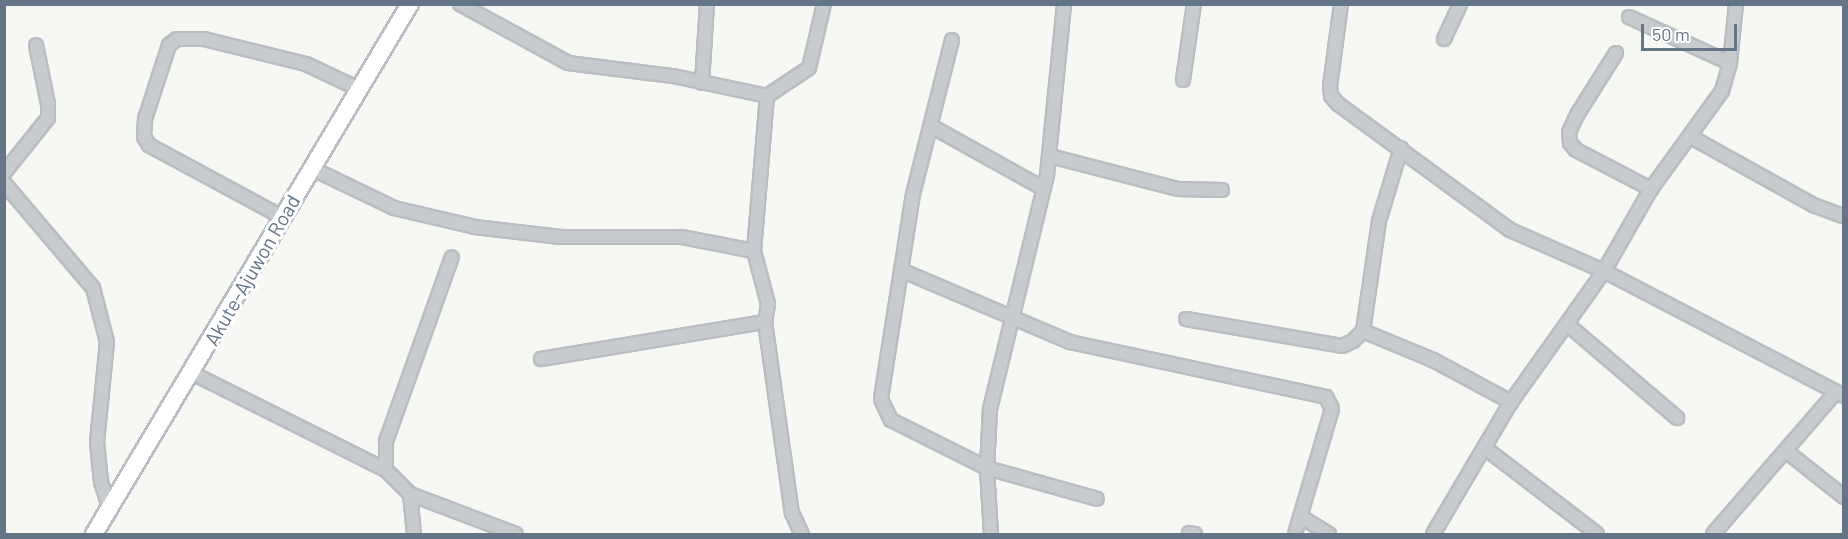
<!DOCTYPE html>
<html>
<head>
<meta charset="utf-8">
<style>
	body { margin:0 }
	#map { position:relative; width:1848px; height:539px; overflow:hidden; background:#f7f7f4; font-family:Barlow,sans-serif }
	div>[style] { position:absolute }
	.roads { filter:drop-shadow(2px 0 #b9bec3) drop-shadow(-2px 0 #b9bec3) drop-shadow(0 2px #b9bec3) drop-shadow(0 -2px #b9bec3) }
	.minor>* { height:12px; margin:-6px; padding:0 6px; transform-origin:6px; border-radius:6px; background:#c7cbce }
	.secondary>* { height:16px; margin:-8px; padding:0 8px; transform-origin:8px; border-radius:8px; background:#fff }
	span { translate:-50% -50%; white-space:nowrap; text-align:center; line-height:1.15; -webkit-text-stroke:6px #fff; paint-order:stroke }
	.street-label { font-size:20px; color:#647587 }
	.frame { position:absolute; inset:0; border:6px solid #647587; pointer-events:none }
	.scale { position:absolute; left:1641px; top:24px; width:96px; height:27px; box-sizing:border-box; border:3px solid #647587; border-top:0; padding-left:8px; font-size:18px; line-height:21px; white-space:nowrap; color:#647587; -webkit-text-stroke:4px #fff; paint-order:stroke }
</style>
</head>
<body>
<div id="map">
	<div class="roads">
		<div class="minor">
			<div style="left:460px;top:4px;width:123px;rotate:28.6deg"></div>
			<div style="left:568px;top:63px;width:106px;rotate:7.1deg"></div>
			<div style="left:673px;top:76px;width:96px;rotate:12deg"></div>
			<div style="left:767px;top:96px;width:50px;rotate:-33.7deg"></div>
			<div style="left:809px;top:68px;width:66px;rotate:-76.8deg"></div>
			<div style="left:1341px;top:4px;width:83px;rotate:97.6deg"></div>
			<div style="left:1330px;top:86px;width:10px;rotate:84deg"></div>
			<div style="left:1331px;top:96px;width:11px;rotate:49deg"></div>
			<div style="left:1338px;top:104px;width:213px;rotate:36.2deg"></div>
			<div style="left:1510px;top:230px;width:103px;rotate:23.6deg"></div>
			<div style="left:1604px;top:271px;width:271px;rotate:27.5deg"></div>
			<div style="left:1629px;top:17px;width:111px;rotate:24.5deg"></div>
			<div style="left:1444px;top:39px;width:38px;rotate:-65deg"></div>
			<div style="left:952px;top:40px;width:159px;rotate:104.2deg"></div>
			<div style="left:913px;top:194px;width:207px;rotate:98.9deg"></div>
			<div style="left:881px;top:399px;width:23px;rotate:65deg"></div>
			<div style="left:891px;top:420px;width:107px;rotate:26.6deg"></div>
			<div style="left:987px;top:468px;width:114px;rotate:15.7deg"></div>
			<div style="left:1616px;top:53px;width:73px;rotate:122.2deg"></div>
			<div style="left:1577px;top:115px;width:19px;rotate:115deg"></div>
			<div style="left:1569px;top:132px;width:11px;rotate:85deg"></div>
			<div style="left:1570px;top:143px;width:9px;rotate:49deg"></div>
			<div style="left:1576px;top:150px;width:85px;rotate:27.5deg"></div>
			<div style="left:1183px;top:80px;width:77px;rotate:-81.8deg"></div>
			<div style="left:702px;top:83px;width:79px;rotate:-86.4deg"></div>
			<div style="left:767px;top:96px;width:156px;rotate:94.8deg"></div>
			<div style="left:754px;top:251px;width:55px;rotate:75.2deg"></div>
			<div style="left:768px;top:304px;width:18px;rotate:99deg"></div>
			<div style="left:765px;top:322px;width:193px;rotate:82deg"></div>
			<div style="left:792px;top:513px;width:23px;rotate:65deg"></div>
			<div style="left:931px;top:126px;width:129px;rotate:29.1deg"></div>
			<div style="left:1691px;top:137px;width:140px;rotate:29.1deg"></div>
			<div style="left:1813px;top:205px;width:33px;rotate:20deg"></div>
			<div style="left:1050px;top:156px;width:132px;rotate:14.5deg"></div>
			<div style="left:1178px;top:189px;width:44px;rotate:1.3deg"></div>
			<div style="left:311px;top:168px;width:92px;rotate:25.7deg"></div>
			<div style="left:394px;top:208px;width:83px;rotate:13.2deg"></div>
			<div style="left:475px;top:227px;width:86px;rotate:6.7deg"></div>
			<div style="left:560px;top:237px;width:122px"></div>
			<div style="left:682px;top:237px;width:73px;rotate:11deg"></div>
			<div style="left:4px;top:173px;width:70px;rotate:-51.3deg"></div>
			<div style="left:48px;top:118px;width:14px;rotate:-90deg"></div>
			<div style="left:48px;top:104px;width:60px;rotate:-101.5deg"></div>
			<div style="left:4px;top:183px;width:138px;rotate:49.7deg"></div>
			<div style="left:93px;top:288px;width:56px;rotate:75.5deg"></div>
			<div style="left:107px;top:342px;width:100px;rotate:95.7deg"></div>
			<div style="left:97px;top:442px;width:40px;rotate:84.3deg"></div>
			<div style="left:101px;top:482px;width:26px;rotate:72deg"></div>
			<div style="left:282px;top:217px;width:151px;rotate:-151.6deg"></div>
			<div style="left:149px;top:145px;width:9px;rotate:-122deg"></div>
			<div style="left:144px;top:137px;width:18px;rotate:-87deg"></div>
			<div style="left:145px;top:119px;width:78px;rotate:-72deg"></div>
			<div style="left:169px;top:45px;width:10px;rotate:-37deg"></div>
			<div style="left:177px;top:39px;width:27px"></div>
			<div style="left:204px;top:39px;width:105px;rotate:13.8deg"></div>
			<div style="left:306px;top:64px;width:59px;rotate:25.3deg"></div>
			<div style="left:901px;top:270px;width:184px;rotate:23.1deg"></div>
			<div style="left:1070px;top:342px;width:262px;rotate:12.1deg"></div>
			<div style="left:1326px;top:397px;width:13px;rotate:63deg"></div>
			<div style="left:1332px;top:409px;width:130px;rotate:106.5deg"></div>
			<div style="left:1186px;top:319px;width:158px;rotate:9.8deg"></div>
			<div style="left:1342px;top:346px;width:12px;rotate:-24deg"></div>
			<div style="left:1353px;top:341px;width:14px;rotate:-45deg"></div>
			<div style="left:1363px;top:331px;width:111px;rotate:-81.7deg"></div>
			<div style="left:1379px;top:221px;width:76px;rotate:-73.2deg"></div>
			<div style="left:1567px;top:324px;width:145px;rotate:40.5deg"></div>
			<div style="left:1363px;top:331px;width:76px;rotate:22.5deg"></div>
			<div style="left:1433px;top:360px;width:89px;rotate:28.3deg"></div>
			<div style="left:541px;top:359px;width:227px;rotate:-9.4deg"></div>
			<div style="left:192px;top:373px;width:217px;rotate:26.6deg"></div>
			<div style="left:386px;top:470px;width:34px;rotate:45deg"></div>
			<div style="left:410px;top:494px;width:40px;rotate:84.3deg"></div>
			<div style="left:1485px;top:448px;width:141px;rotate:37.5deg"></div>
			<div style="left:1786px;top:451px;width:74px;rotate:38.4deg"></div>
			<div style="left:386px;top:470px;width:29px;rotate:-90deg"></div>
			<div style="left:386px;top:441px;width:195px;rotate:-70.3deg"></div>
			<div style="left:410px;top:494px;width:113px;rotate:20.7deg"></div>
			<div style="left:1303px;top:518px;width:31px;rotate:32deg"></div>
			<div style="left:1189px;top:533px;width:6px;rotate:9deg"></div>
			<div style="left:991px;top:534px;width:66px;rotate:-93.5deg"></div>
			<div style="left:987px;top:468px;width:59px;rotate:-87.1deg"></div>
			<div style="left:990px;top:409px;width:241px;rotate:-76.3deg"></div>
			<div style="left:1047px;top:175px;width:172px;rotate:-84.3deg"></div>
			<div style="left:1433px;top:534px;width:153px;rotate:-59.4deg"></div>
			<div style="left:1511px;top:402px;width:161px;rotate:-54.6deg"></div>
			<div style="left:1604px;top:271px;width:95px;rotate:-60.2deg"></div>
			<div style="left:1651px;top:189px;width:121px;rotate:-54.1deg"></div>
			<div style="left:1722px;top:91px;width:29px;rotate:-74deg"></div>
			<div style="left:1730px;top:63px;width:59px;rotate:-84.2deg"></div>
			<div style="left:1713px;top:534px;width:186px;rotate:-49.1deg"></div>
		</div>
		<div class="secondary">
			<div style="left:94px;top:534px;width:617px;rotate:-59.2deg"></div>
		</div>
	</div>
	<div class="street-label">
		<span style="left:252px;top:270px;rotate:-60deg">Akute-Ajuwon Road</span>
	</div>
	<div class="frame"></div>
	<div class="scale">50 m</div>
</div>
</body>
</html>
